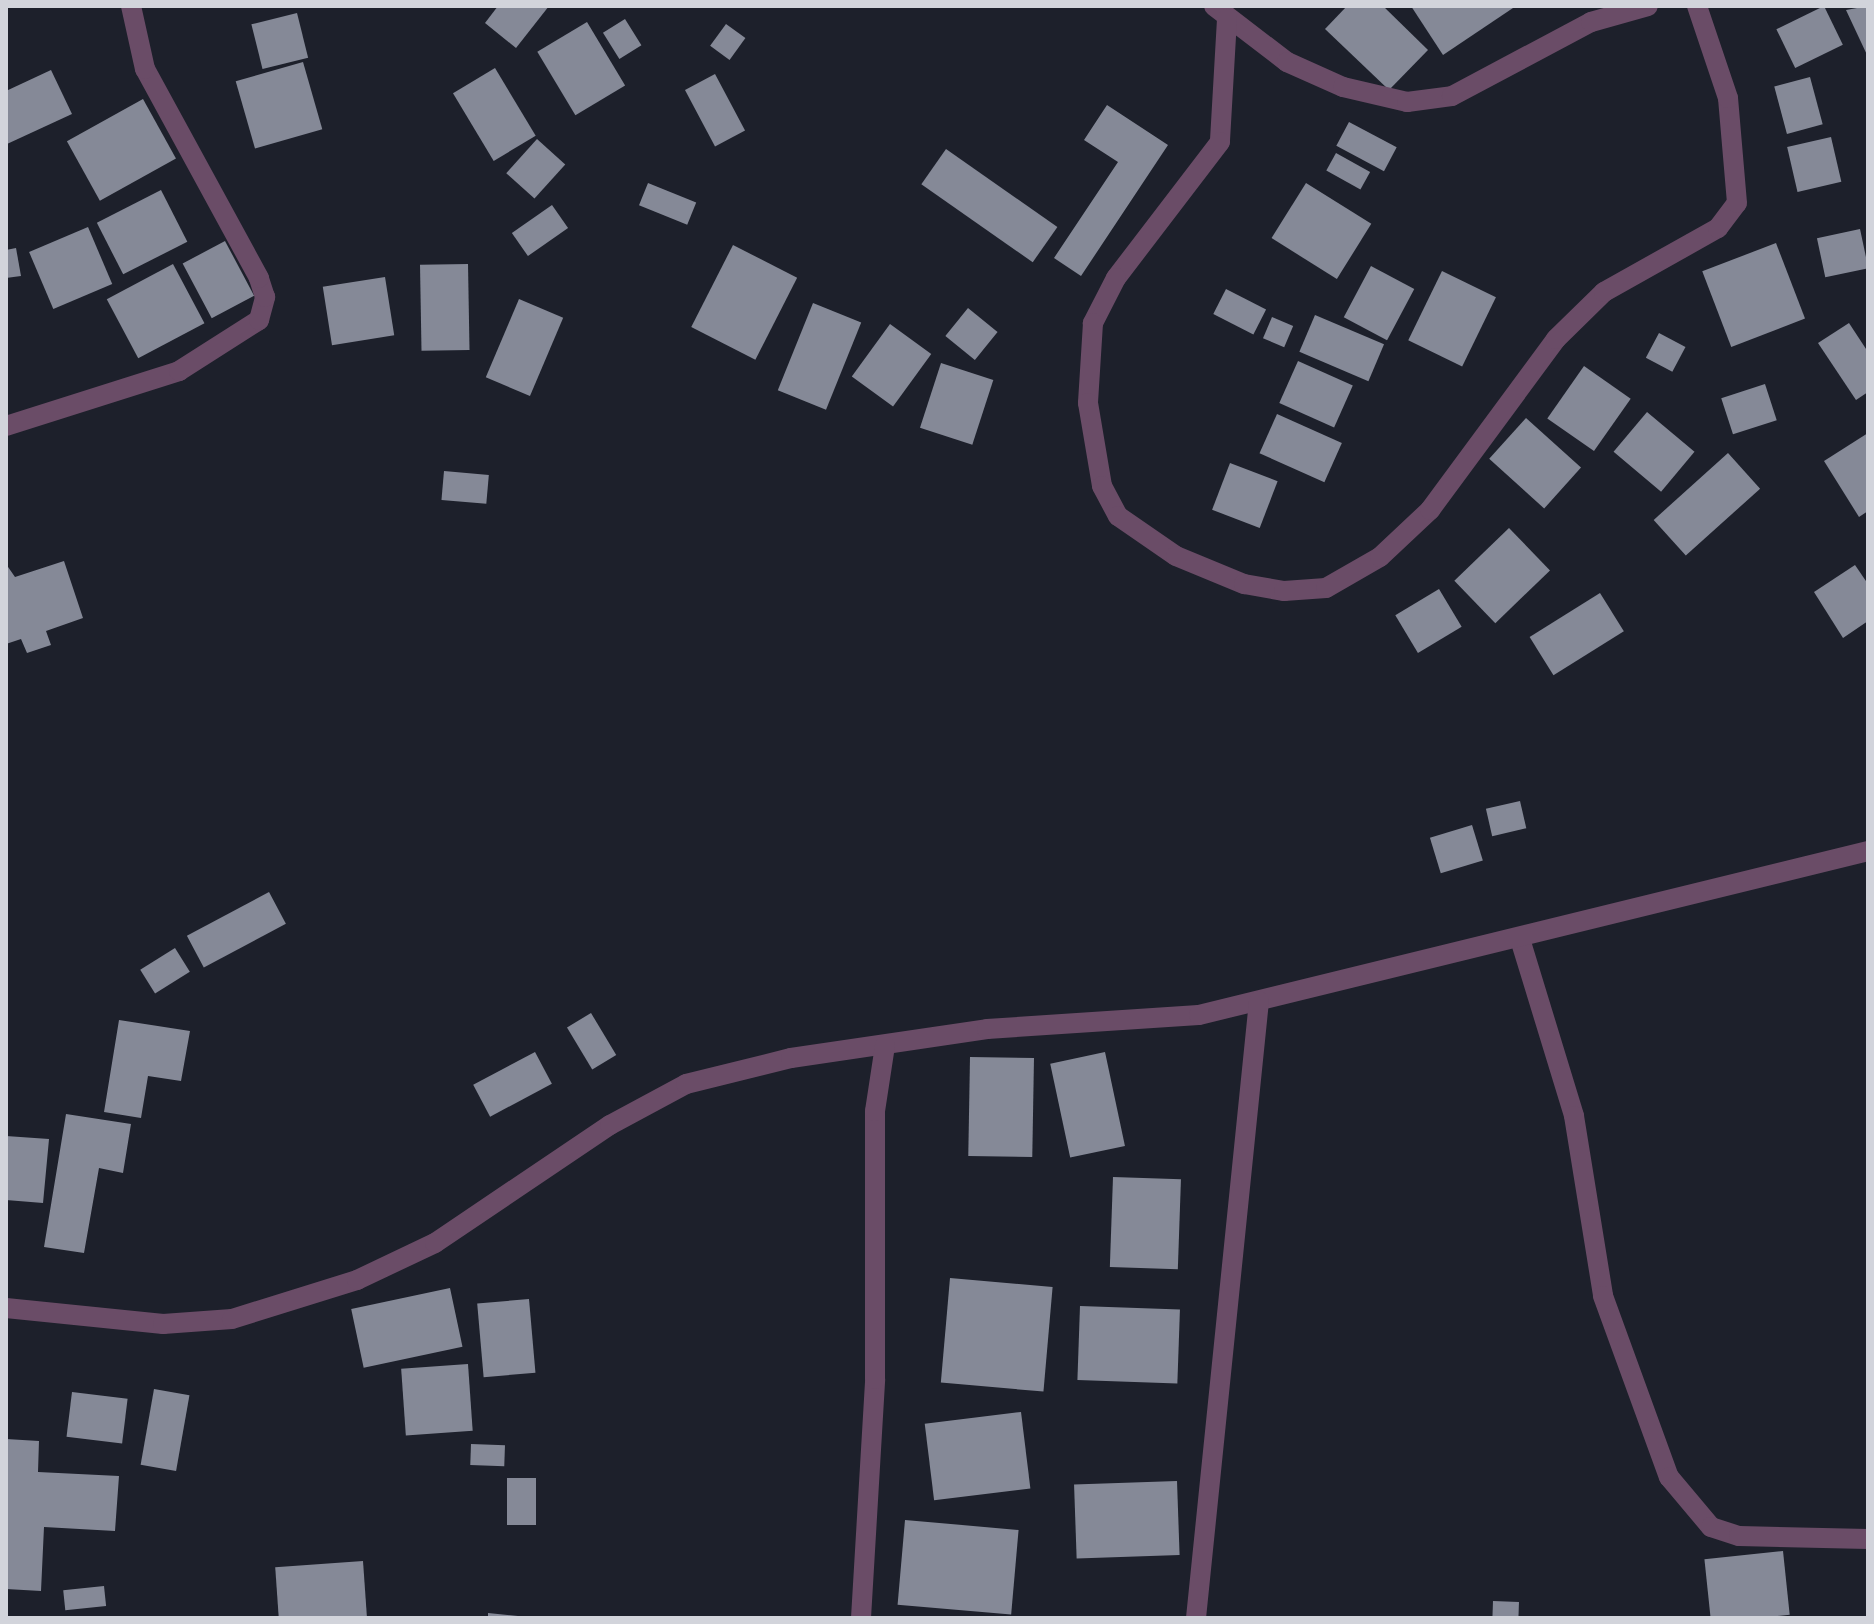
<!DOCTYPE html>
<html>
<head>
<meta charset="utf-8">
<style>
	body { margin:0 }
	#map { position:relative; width:1874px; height:1624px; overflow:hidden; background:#1d202b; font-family:"PT Sans Narrow",sans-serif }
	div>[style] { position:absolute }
	.building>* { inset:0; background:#858997; transform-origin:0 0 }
	.street>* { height:20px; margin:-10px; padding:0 10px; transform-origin:10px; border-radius:10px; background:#6a4c67 }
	span { translate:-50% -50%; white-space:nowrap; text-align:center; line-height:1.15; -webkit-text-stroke:8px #090a0f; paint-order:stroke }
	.frame { position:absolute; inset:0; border:8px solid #d2d4db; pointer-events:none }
</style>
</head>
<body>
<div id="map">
	<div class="building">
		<div style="clip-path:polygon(498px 6px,549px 6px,516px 48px,485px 23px)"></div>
		<div style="clip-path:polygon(1347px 6px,1383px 6px,1428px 50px,1389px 90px,1325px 29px)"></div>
		<div style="clip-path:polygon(1411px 6px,1512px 6px,1513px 8px,1443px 55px)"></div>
		<div style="left:1824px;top:6px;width:43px;height:53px;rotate:64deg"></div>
		<div style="clip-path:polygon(1868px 6px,1868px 57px,1846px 10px)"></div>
		<div style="left:297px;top:13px;width:46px;height:47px;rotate:76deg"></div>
		<div style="left:625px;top:19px;width:31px;height:26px;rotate:58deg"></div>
		<div style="left:587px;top:22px;width:74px;height:58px;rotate:59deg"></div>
		<div style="left:726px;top:24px;width:24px;height:27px;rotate:36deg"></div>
		<div style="left:303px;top:62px;width:70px;height:70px;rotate:74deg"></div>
		<div style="left:495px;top:68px;width:79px;height:49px;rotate:59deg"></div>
		<div style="clip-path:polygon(51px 70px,72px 114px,7px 144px,6px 91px)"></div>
		<div style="left:715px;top:74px;width:64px;height:34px;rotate:62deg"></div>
		<div style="left:1810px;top:77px;width:49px;height:37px;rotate:75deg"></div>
		<div style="left:143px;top:99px;width:68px;height:87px;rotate:61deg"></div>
		<div style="clip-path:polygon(1107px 105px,1168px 145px,1081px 276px,1054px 258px,1118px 162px,1084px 140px)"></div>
		<div style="left:1349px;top:122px;width:54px;height:27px;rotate:28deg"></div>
		<div style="left:1831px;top:137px;width:46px;height:45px;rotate:77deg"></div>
		<div style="left:537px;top:139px;width:38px;height:46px;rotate:42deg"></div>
		<div style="left:946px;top:149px;width:136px;height:43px;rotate:35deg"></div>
		<div style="left:1336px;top:153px;width:39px;height:20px;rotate:29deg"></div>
		<div style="left:648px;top:183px;width:52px;height:24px;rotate:22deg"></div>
		<div style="left:1306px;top:183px;width:77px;height:65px;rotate:32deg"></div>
		<div style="left:161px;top:190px;width:58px;height:72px;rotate:63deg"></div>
		<div style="left:552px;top:205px;width:28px;height:49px;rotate:55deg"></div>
		<div style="left:88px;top:227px;width:62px;height:64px;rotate:67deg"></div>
		<div style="left:1860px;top:229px;width:40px;height:44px;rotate:78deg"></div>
		<div style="left:225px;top:241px;width:62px;height:48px;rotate:62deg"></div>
		<div style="left:1776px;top:243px;width:81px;height:79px;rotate:69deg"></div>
		<div style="left:733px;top:245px;width:72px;height:92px;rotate:27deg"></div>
		<div style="clip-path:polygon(16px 248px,21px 276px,6px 278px,6px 250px)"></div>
		<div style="left:173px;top:264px;width:67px;height:75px;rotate:62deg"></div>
		<div style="left:468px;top:264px;width:86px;height:48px;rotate:89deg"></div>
		<div style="left:1371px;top:266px;width:49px;height:58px;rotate:28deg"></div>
		<div style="left:1442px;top:271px;width:60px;height:77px;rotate:26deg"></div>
		<div style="left:385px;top:277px;width:59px;height:63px;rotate:81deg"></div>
		<div style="left:1226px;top:289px;width:45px;height:28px;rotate:27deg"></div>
		<div style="left:519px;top:299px;width:48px;height:85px;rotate:23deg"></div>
		<div style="left:813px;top:303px;width:52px;height:94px;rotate:22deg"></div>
		<div style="left:968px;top:308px;width:38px;height:36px;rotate:39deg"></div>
		<div style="left:1315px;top:315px;width:75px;height:40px;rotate:23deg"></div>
		<div style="left:1272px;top:317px;width:23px;height:23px;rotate:23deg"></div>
		<div style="clip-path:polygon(1849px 323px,1868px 352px,1868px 392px,1856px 400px,1818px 343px)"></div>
		<div style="left:890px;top:324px;width:51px;height:65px;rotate:36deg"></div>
		<div style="left:1659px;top:333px;width:30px;height:28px;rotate:28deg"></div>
		<div style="left:1298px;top:361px;width:60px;height:46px;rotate:24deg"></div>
		<div style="left:941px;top:363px;width:55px;height:68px;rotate:18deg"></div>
		<div style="left:1584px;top:366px;width:57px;height:64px;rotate:35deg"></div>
		<div style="left:1765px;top:384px;width:38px;height:46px;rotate:72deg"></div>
		<div style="left:1647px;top:412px;width:62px;height:52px;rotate:40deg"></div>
		<div style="left:1277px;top:414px;width:71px;height:43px;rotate:24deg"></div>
		<div style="left:1526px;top:418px;width:74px;height:55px;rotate:42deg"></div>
		<div style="clip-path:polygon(1868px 433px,1868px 511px,1859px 517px,1824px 461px)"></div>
		<div style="left:1728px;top:453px;width:48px;height:100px;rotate:48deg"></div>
		<div style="left:1230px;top:463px;width:51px;height:50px;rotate:21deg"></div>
		<div style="left:444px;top:471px;width:45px;height:29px;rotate:5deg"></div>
		<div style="left:1509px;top:528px;width:59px;height:76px;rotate:46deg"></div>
		<div style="clip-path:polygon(64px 561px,83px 618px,46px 631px,51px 645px,27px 653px,21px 639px,6px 644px,6px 564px,15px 577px)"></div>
		<div style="clip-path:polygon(1855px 565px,1868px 584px,1868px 621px,1843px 638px,1814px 592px)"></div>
		<div style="left:1439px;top:589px;width:44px;height:51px;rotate:59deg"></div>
		<div style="left:1600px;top:593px;width:45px;height:83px;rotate:58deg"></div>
		<div style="left:1520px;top:801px;width:28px;height:35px;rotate:77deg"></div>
		<div style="left:1472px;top:825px;width:37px;height:44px;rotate:73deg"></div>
		<div style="left:269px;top:892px;width:36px;height:93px;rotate:62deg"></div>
		<div style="left:175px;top:948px;width:28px;height:41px;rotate:58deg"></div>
		<div style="left:591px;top:1013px;width:49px;height:28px;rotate:59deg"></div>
		<div style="clip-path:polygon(119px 1020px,190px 1031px,181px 1081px,148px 1076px,141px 1118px,104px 1112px)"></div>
		<div style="left:535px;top:1052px;width:36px;height:70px;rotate:62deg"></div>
		<div style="left:1105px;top:1052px;width:96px;height:56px;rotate:78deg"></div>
		<div style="left:970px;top:1057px;width:64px;height:99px;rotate:1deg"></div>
		<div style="clip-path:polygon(66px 1114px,131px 1124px,123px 1173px,99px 1168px,84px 1253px,44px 1247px)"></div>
		<div style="clip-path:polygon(6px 1136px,49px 1139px,43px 1203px,6px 1200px)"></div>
		<div style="left:1113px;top:1177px;width:68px;height:90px;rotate:2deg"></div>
		<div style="left:950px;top:1278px;width:103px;height:105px;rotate:5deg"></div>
		<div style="left:450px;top:1288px;width:60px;height:101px;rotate:78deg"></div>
		<div style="left:529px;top:1299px;width:74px;height:52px;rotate:85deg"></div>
		<div style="left:1080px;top:1306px;width:100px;height:74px;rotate:2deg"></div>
		<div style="left:468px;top:1364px;width:67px;height:67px;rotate:86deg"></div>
		<div style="left:154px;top:1389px;width:36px;height:77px;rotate:10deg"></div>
		<div style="left:72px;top:1392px;width:56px;height:45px;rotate:7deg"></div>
		<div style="left:1021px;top:1412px;width:77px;height:97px;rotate:83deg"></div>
		<div style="clip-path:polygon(6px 1439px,39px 1441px,38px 1472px,119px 1476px,115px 1531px,44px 1527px,41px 1591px,6px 1589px)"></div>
		<div style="left:471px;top:1444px;width:34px;height:21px;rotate:2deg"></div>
		<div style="left:507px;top:1478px;width:29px;height:47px"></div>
		<div style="left:1177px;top:1481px;width:74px;height:103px;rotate:88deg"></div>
		<div style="left:905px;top:1520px;width:114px;height:85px;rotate:5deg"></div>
		<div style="left:1783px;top:1551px;width:64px;height:79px;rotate:84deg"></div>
		<div style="left:363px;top:1561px;width:57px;height:88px;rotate:86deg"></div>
		<div style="left:104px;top:1586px;width:20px;height:41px;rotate:84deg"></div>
		<div style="left:1493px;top:1601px;width:26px;height:17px;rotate:2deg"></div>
		<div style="clip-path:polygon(488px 1613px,518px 1616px,518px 1618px,488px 1618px)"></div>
	</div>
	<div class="street">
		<div style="left:1214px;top:6px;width:92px;rotate:37.5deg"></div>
		<div style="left:1287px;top:62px;width:61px;rotate:24.1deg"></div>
		<div style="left:1343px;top:87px;width:66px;rotate:13.2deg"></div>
		<div style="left:1407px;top:102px;width:45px;rotate:-7.6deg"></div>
		<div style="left:1452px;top:96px;width:157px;rotate:-28deg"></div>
		<div style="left:1591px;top:22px;width:59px;rotate:-15.7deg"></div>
		<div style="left:1227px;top:19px;width:123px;rotate:93.3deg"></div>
		<div style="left:1220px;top:142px;width:171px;rotate:127.4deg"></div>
		<div style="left:1116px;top:278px;width:51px;rotate:117.1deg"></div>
		<div style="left:1093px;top:323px;width:80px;rotate:93.6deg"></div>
		<div style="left:1088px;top:403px;width:84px;rotate:80.4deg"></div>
		<div style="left:1102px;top:486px;width:34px;rotate:62deg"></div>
		<div style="left:1118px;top:516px;width:70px;rotate:34.6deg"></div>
		<div style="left:1176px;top:556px;width:74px;rotate:22.4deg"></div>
		<div style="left:1244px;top:584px;width:41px;rotate:9.9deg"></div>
		<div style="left:1284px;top:591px;width:42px;rotate:-4.1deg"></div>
		<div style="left:1326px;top:588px;width:62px;rotate:-29.9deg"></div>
		<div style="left:1380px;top:557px;width:69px;rotate:-43.2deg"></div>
		<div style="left:1430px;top:510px;width:212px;rotate:-53.6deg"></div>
		<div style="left:1556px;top:339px;width:67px;rotate:-44.4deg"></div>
		<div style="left:1604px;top:292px;width:131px;rotate:-29.3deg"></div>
		<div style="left:1718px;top:228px;width:31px;rotate:-53deg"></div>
		<div style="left:1737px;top:203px;width:105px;rotate:-94.9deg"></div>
		<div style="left:1728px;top:98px;width:97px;rotate:-108.6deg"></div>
		<div style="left:6px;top:426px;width:182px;rotate:-17.6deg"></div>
		<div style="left:179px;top:371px;width:95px;rotate:-32.5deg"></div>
		<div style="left:259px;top:320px;width:24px;rotate:-75deg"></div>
		<div style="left:265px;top:297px;width:20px;rotate:-108deg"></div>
		<div style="left:259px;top:278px;width:238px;rotate:-118.6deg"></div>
		<div style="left:145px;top:69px;width:65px;rotate:-102.5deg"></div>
		<div style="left:1520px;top:939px;width:185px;rotate:73deg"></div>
		<div style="left:1574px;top:1116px;width:182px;rotate:80.8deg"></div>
		<div style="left:1603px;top:1296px;width:193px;rotate:70deg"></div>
		<div style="left:1669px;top:1477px;width:65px;rotate:50deg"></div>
		<div style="left:1711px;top:1527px;width:29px;rotate:18deg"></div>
		<div style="left:1739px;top:1536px;width:129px;rotate:1.3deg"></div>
		<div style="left:6px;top:1308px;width:158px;rotate:5.8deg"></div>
		<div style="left:163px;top:1324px;width:69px;rotate:-4.1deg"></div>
		<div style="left:232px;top:1319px;width:131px;rotate:-17.3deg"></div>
		<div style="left:357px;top:1280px;width:86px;rotate:-25.4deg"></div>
		<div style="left:435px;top:1243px;width:211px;rotate:-34deg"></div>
		<div style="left:610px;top:1125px;width:86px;rotate:-28.3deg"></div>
		<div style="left:686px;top:1084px;width:108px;rotate:-13.9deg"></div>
		<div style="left:791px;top:1058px;width:198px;rotate:-8.4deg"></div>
		<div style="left:987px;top:1029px;width:212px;rotate:-3.8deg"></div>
		<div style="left:1199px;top:1015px;width:689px;rotate:-13.77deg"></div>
		<div style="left:861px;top:1618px;width:239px;rotate:-86.6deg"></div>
		<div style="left:875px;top:1379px;width:268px;rotate:-90deg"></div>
		<div style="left:875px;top:1111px;width:66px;rotate:-81.3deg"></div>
		<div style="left:1196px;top:1618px;width:620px;rotate:-84.17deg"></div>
	</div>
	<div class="frame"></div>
</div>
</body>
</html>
